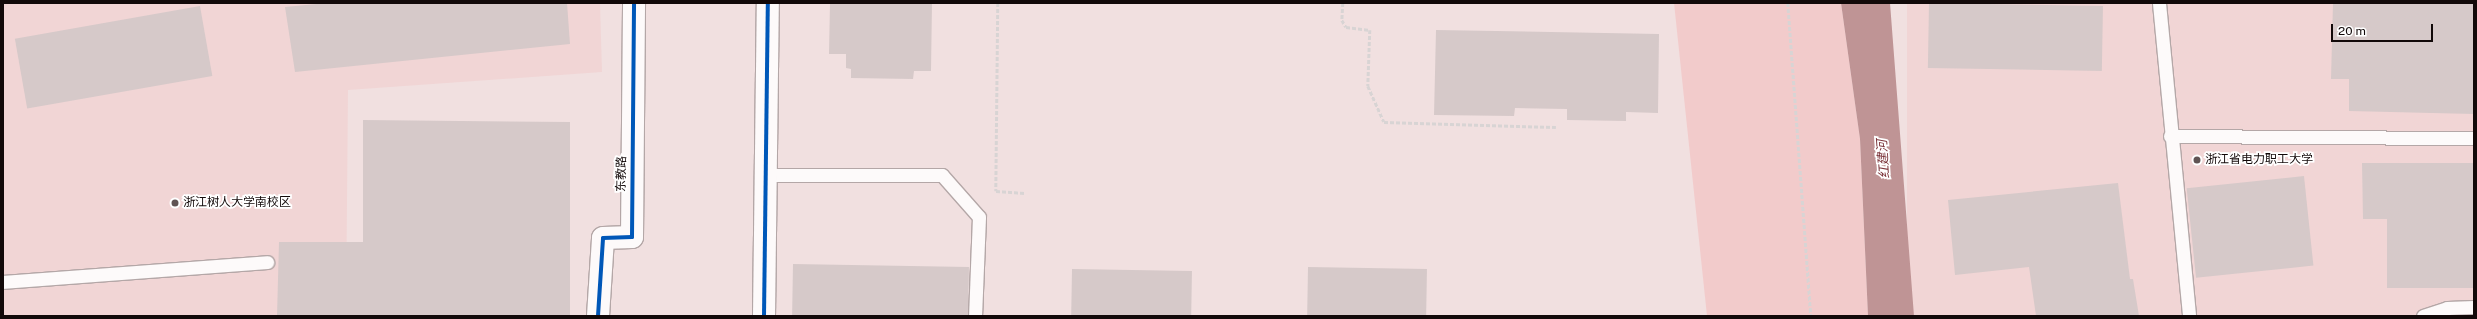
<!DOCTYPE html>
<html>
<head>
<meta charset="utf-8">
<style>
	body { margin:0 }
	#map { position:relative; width:2477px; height:319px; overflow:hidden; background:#f1e0e0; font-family:"Public Sans","Noto Sans SC",sans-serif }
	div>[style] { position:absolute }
	.built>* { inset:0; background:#f1d5d5; transform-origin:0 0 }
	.green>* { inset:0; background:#f2cbcb }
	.water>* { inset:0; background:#bf9495 }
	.building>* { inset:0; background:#d6c9c9; transform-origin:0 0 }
	.path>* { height:2.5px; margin-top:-1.25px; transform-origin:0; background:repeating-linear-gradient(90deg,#d8d4d4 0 4px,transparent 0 6px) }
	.roads { filter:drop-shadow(1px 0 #b4a7a7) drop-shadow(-1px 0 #b4a7a7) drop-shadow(0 1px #b4a7a7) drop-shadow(0 -1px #b4a7a7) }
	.lane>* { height:13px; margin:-6.5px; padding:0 6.5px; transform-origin:6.5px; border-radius:6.5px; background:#fdfafa }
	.secondary>* { height:22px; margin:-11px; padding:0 11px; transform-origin:11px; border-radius:11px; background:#fdfafa }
	.cycleway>* { height:4px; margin:-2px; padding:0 2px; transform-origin:2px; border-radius:2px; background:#0057b8 }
	.dots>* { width:11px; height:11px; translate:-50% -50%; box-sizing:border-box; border:2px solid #fff; border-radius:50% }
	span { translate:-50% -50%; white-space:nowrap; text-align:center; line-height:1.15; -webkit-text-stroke:3.5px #fff; paint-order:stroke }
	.poi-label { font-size:12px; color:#120909 }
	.left { translate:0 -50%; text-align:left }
	.street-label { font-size:12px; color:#120909 }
	.water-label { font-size:13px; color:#7a3339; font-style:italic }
	.frame { position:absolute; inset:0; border:4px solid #120909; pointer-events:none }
	.scale { position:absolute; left:2331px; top:24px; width:102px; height:18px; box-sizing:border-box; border:2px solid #120909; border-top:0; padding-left:5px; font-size:12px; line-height:14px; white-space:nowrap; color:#120909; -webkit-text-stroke:3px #fff; paint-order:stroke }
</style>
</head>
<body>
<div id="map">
	<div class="built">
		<div style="clip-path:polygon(3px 3px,600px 3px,602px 72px,348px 90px,346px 316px,3px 316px)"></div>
		<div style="left:1907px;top:3px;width:567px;height:314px"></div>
	</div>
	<div class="green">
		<div style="clip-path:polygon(1674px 3px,1841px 3px,1860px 139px,1868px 316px,1707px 316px)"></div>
	</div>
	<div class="water">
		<div style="clip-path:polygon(1841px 3px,1890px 3px,1914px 316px,1868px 316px,1860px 139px)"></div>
	</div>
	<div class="building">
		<div style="clip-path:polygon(327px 3px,567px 3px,570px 44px,295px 72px,285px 7px)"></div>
		<div style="clip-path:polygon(830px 3px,932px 3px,931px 71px,914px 71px,913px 79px,851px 78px,851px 69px,846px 68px,846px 54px,829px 54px)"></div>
		<div style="left:1929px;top:3px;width:174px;height:65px;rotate:1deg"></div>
		<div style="clip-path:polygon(2333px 3px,2474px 3px,2474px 114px,2349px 111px,2349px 79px,2331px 79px)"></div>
		<div style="left:200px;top:6px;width:71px;height:188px;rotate:80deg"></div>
		<div style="clip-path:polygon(1436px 30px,1659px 34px,1658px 113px,1626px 112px,1626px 121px,1567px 120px,1567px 109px,1515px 108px,1514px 116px,1434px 115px)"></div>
		<div style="clip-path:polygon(363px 120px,570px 122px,570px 316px,277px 316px,279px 242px,363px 242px)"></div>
		<div style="clip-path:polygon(2362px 163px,2474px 163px,2474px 288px,2387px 288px,2387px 219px,2363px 219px)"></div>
		<div style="left:2304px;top:176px;width:90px;height:118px;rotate:84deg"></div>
		<div style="clip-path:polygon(2118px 183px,2130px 279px,2133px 279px,2139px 316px,2036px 316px,2029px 267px,1955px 275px,1948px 200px)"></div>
		<div style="left:793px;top:264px;width:176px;height:52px;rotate:1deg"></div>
		<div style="left:1308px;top:267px;width:119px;height:49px;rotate:1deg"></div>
		<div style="left:1072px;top:269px;width:120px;height:47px;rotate:1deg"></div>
	</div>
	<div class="path">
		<div style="left:998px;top:3px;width:188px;rotate:90.6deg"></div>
		<div style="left:996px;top:191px;width:29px;rotate:4deg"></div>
		<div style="left:1343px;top:3px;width:17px;rotate:93deg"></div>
		<div style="left:1342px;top:20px;width:8px;rotate:60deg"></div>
		<div style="left:1346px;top:27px;width:24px;rotate:7deg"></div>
		<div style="left:1370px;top:30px;width:56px;rotate:92deg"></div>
		<div style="left:1368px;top:86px;width:39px;rotate:66deg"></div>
		<div style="left:1384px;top:122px;width:172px;rotate:1.7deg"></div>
		<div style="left:1788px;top:3px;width:314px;rotate:85.8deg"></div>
	</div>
	<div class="roads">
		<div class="lane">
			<div style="left:2159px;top:3px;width:314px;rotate:84.5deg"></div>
			<div style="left:2170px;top:136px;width:304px;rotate:0.4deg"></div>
			<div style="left:766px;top:175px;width:176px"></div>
			<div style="left:942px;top:175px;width:56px;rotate:48.6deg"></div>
			<div style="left:979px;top:217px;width:99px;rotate:92.3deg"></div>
			<div style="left:3px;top:282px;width:265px;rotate:-4.3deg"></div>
			<div style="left:2423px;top:316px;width:25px;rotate:-18deg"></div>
			<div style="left:2447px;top:308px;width:27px;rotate:-2deg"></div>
		</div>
		<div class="secondary">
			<div style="left:598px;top:316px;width:78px;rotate:-86.3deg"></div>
			<div style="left:603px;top:238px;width:29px;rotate:-2deg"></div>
			<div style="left:632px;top:237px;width:234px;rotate:-89.5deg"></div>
			<div style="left:764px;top:316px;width:313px;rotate:-89.3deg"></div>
		</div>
	</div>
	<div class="cycleway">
		<div style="left:598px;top:316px;width:78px;rotate:-86.3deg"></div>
		<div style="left:603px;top:238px;width:29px;rotate:-2deg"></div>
		<div style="left:632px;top:237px;width:234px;rotate:-89.5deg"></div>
		<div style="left:764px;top:316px;width:313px;rotate:-89.3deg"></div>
	</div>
	<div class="dots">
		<div style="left:2197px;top:160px;background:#605454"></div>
		<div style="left:175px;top:203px;background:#605454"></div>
	</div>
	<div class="poi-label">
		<span class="left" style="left:2205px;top:160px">浙江省电力职工大学</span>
		<span class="left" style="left:183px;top:203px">浙江树人大学南校区</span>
	</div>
	<div class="street-label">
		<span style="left:622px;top:174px;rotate:-89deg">东教路</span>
	</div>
	<div class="water-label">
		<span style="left:1884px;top:159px;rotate:-94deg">红建河</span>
	</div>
	<div class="frame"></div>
	<div class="scale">20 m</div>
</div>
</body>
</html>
